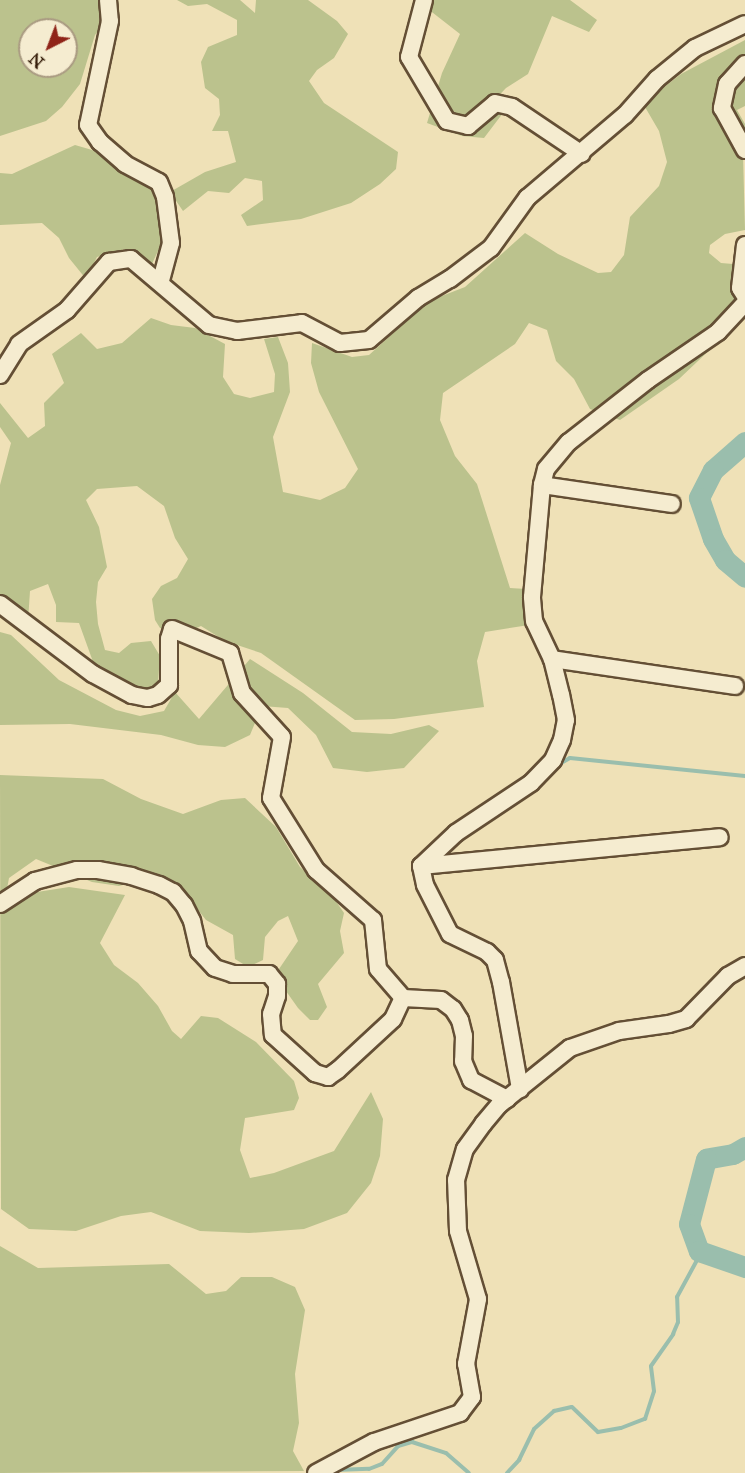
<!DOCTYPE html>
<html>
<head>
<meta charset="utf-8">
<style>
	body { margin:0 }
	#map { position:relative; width:745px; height:1473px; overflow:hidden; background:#efe1b7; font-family:"IM FELL Great Primer",serif }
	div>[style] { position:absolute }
	.green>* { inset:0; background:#bbc28d }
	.stream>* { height:4px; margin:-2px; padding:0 2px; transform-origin:2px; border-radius:2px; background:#9abead }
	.river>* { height:21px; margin:-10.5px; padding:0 10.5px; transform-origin:10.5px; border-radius:10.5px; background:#9abead }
	.roads { filter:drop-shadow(2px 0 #644f35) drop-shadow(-2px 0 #644f35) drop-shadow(0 2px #644f35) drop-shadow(0 -2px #644f35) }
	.minor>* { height:16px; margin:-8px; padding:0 8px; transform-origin:8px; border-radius:8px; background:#f5ecd0 }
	span { translate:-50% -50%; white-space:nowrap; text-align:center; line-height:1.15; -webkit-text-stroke:5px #f5ecd0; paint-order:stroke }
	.north { position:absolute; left:18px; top:18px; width:60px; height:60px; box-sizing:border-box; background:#f5ecd0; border:2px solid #a99a81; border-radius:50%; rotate:222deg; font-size:16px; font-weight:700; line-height:24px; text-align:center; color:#361e0a }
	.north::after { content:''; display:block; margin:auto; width:21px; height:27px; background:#8f2418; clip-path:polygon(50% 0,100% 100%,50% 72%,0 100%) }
</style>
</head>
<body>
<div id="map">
	<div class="green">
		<div style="clip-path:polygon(evenodd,0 0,116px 0,111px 15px,95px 35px,80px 84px,62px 107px,46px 121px,0 136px,0 0,30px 30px,66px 30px,66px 66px,30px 66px,30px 30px)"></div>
		<div style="clip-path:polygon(177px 0,240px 0,255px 13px,256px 0,308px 0,337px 21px,348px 34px,334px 58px,317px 70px,309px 81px,324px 103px,398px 152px,396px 169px,380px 184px,351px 203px,301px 219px,247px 226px,241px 215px,263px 200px,262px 181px,245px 178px,229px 193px,208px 191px,183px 211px,170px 192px,205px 172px,236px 162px,228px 131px,212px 131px,220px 115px,219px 99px,205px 88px,201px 62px,208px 47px,237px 35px,237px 20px,207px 4px,188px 6px)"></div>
		<div style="clip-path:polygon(430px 0,570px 0,597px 20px,589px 32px,552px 16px,528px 74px,506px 88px,491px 104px,503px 113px,484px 138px,462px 136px,427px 123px,442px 73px,460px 34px,428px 9px)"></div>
		<div style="clip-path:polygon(745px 40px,745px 106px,737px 110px,745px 124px,743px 153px,745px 230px,725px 234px,710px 245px,709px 253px,721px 263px,745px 265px,745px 296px,737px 324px,679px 379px,620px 420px,590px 409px,574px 379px,556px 361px,547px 330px,529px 323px,515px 344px,443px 393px,440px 420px,455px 456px,477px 484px,510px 588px,526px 589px,529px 625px,485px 632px,477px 661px,484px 707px,394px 719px,355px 720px,261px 653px,225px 641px,201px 626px,183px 634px,160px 628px,155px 620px,152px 599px,161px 586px,177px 578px,188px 559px,175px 538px,164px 506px,137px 486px,97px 489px,86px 500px,99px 527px,107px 567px,98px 582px,96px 602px,98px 624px,105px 650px,119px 653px,131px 643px,151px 641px,160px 656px,158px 683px,153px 704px,145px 708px,126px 703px,98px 688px,92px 659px,79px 623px,56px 622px,56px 605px,48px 584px,30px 591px,27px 636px,0 613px,0 485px,11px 443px,0 427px,0 403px,28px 438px,45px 426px,44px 403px,64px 383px,52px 354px,81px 333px,97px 349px,122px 343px,151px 318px,171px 325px,195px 328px,225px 344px,223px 377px,234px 394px,250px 398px,274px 392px,275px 374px,264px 339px,278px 337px,288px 363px,290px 392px,273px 437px,283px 492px,320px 500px,345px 488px,358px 469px,319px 392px,311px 363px,312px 343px,352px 357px,369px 355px,429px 301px,465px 287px,525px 233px,558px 254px,598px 273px,611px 272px,624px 255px,630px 217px,659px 186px,667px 162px,659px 131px,645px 107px,663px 88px,681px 74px)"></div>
		<div style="clip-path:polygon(75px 145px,99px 152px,121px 172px,152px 188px,165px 210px,165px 236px,151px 266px,125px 249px,97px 257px,86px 279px,69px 258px,59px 238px,42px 223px,0 225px,0 173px,12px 174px)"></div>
		<div style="clip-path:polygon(0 632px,11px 635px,59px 680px,116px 710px,140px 716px,164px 711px,175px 692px,199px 719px,250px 659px,303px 693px,352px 732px,391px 734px,429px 725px,439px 731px,404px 768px,367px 772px,333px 768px,316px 735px,288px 708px,262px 706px,250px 735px,225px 747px,198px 745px,161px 735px,70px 724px,0 725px)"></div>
		<div style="clip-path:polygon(0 775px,103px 779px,141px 799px,183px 814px,221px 800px,245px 798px,276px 827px,300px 867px,333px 897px,344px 913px,340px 931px,344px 953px,318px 984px,327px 1007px,318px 1020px,310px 1020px,298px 1008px,281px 984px,279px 969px,298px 941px,288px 916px,278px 921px,265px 937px,263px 960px,248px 967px,235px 959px,233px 935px,206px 920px,195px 906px,179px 895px,145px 879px,119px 886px,92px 882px,36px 859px,9px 878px,3px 911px,37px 892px,69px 887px,125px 895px,100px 943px,114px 965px,138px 983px,158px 1006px,172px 1031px,181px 1039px,201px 1016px,218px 1018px,256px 1042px,294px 1081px,299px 1098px,294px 1110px,245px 1118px,240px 1150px,250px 1178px,274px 1173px,334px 1151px,371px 1092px,383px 1119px,380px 1156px,371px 1183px,347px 1213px,304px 1229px,249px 1233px,200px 1231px,151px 1212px,121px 1216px,76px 1231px,29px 1229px,1px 1209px)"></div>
		<div style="clip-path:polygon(0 1246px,38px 1268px,169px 1264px,206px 1294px,226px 1291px,241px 1277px,272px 1277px,295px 1287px,305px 1310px,295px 1374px,299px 1423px,293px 1451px,304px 1471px,0 1473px)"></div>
	</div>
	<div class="stream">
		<div style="left:556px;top:766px;width:16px;rotate:-30deg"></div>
		<div style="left:570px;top:758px;width:176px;rotate:5.9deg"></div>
		<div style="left:335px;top:1470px;width:34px;rotate:-2deg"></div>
		<div style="left:369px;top:1469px;width:14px;rotate:-21deg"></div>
		<div style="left:382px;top:1464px;width:24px;rotate:-48deg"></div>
		<div style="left:398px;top:1446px;width:15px;rotate:-16deg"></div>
		<div style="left:412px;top:1442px;width:36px;rotate:18deg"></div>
		<div style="left:446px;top:1453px;width:30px;rotate:41deg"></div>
		<div style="left:507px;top:1473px;width:18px;rotate:-47deg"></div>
		<div style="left:519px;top:1460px;width:34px;rotate:-64deg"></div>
		<div style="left:534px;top:1429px;width:27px;rotate:-42deg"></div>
		<div style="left:554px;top:1411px;width:18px;rotate:-13deg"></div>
		<div style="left:572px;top:1407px;width:36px;rotate:44deg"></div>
		<div style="left:598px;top:1432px;width:23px;rotate:-10deg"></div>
		<div style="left:621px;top:1428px;width:26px;rotate:-21deg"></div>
		<div style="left:645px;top:1419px;width:29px;rotate:-72deg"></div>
		<div style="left:654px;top:1391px;width:25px;rotate:-97deg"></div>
		<div style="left:651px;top:1366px;width:39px;rotate:-55deg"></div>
		<div style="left:673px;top:1334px;width:13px;rotate:-67deg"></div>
		<div style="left:678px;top:1322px;width:25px;rotate:-92deg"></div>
		<div style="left:677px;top:1297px;width:52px;rotate:-61.5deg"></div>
	</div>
	<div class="river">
		<div style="left:745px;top:442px;width:43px;rotate:138.8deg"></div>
		<div style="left:713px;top:470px;width:31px;rotate:117deg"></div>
		<div style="left:699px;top:498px;width:43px;rotate:71.1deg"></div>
		<div style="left:713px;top:539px;width:24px;rotate:60deg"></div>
		<div style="left:725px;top:560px;width:26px;rotate:40deg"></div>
		<div style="left:745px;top:1147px;width:14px;rotate:150deg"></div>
		<div style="left:733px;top:1154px;width:27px;rotate:170deg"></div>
		<div style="left:706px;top:1159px;width:67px;rotate:104.7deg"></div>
		<div style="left:689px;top:1224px;width:29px;rotate:70deg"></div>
		<div style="left:699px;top:1251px;width:49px;rotate:19.2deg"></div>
	</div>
	<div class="roads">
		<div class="minor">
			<div style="left:108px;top:0;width:21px;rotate:85deg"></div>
			<div style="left:110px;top:21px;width:106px;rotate:101.9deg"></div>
			<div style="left:88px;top:125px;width:21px;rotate:55deg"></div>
			<div style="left:100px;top:142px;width:33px;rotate:41deg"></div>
			<div style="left:125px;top:164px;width:38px;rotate:28deg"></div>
			<div style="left:159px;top:182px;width:16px;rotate:68deg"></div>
			<div style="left:165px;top:197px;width:46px;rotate:82.6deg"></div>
			<div style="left:171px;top:243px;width:39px;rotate:105deg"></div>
			<div style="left:424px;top:0;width:59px;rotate:104.7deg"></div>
			<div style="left:409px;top:57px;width:74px;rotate:59.3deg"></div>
			<div style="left:447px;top:121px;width:22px;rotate:13deg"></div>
			<div style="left:468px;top:126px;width:35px;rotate:-40deg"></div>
			<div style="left:495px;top:103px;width:17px;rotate:13deg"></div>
			<div style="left:512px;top:107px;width:84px;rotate:33.9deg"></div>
			<div style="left:745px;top:64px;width:27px;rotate:132deg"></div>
			<div style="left:727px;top:84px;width:25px;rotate:102deg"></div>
			<div style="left:722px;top:108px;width:48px;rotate:61.3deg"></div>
			<div style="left:745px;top:245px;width:43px;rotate:96.6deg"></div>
			<div style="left:740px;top:288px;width:9px;rotate:58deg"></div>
			<div style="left:0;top:375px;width:36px;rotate:-58deg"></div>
			<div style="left:19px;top:344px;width:59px;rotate:-35.3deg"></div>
			<div style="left:67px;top:310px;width:64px;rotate:-48.8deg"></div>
			<div style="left:109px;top:262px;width:22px;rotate:-8deg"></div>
			<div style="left:131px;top:259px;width:102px;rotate:40.2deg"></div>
			<div style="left:209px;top:325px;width:29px;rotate:12deg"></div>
			<div style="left:237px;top:331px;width:65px;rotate:-7deg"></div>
			<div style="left:302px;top:323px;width:43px;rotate:27.8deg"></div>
			<div style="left:340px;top:343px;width:29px;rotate:-6deg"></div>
			<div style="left:369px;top:340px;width:65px;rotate:-40.6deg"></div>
			<div style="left:418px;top:298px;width:37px;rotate:-31deg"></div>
			<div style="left:450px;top:279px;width:51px;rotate:-37.1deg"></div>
			<div style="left:491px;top:248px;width:62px;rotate:-54.2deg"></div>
			<div style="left:527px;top:198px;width:128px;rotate:-40.3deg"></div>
			<div style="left:625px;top:115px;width:48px;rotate:-48.4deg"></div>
			<div style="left:657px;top:79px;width:49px;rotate:-39.2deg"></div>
			<div style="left:695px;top:48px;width:55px;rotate:-25.6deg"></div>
			<div style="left:542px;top:485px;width:131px;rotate:8.3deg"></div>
			<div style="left:0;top:604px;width:116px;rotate:37deg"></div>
			<div style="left:93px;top:674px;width:44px;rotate:28.3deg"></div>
			<div style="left:132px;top:695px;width:16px;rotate:11deg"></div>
			<div style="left:148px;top:698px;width:10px;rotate:-17deg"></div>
			<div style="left:158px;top:695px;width:15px;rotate:-42deg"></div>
			<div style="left:169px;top:685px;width:46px;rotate:-90deg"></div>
			<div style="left:169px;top:639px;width:10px;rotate:-73deg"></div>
			<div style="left:172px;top:629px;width:63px;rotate:22.5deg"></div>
			<div style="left:230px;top:653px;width:42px;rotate:73.3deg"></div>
			<div style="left:242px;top:693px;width:59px;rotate:47.7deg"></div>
			<div style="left:282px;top:737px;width:62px;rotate:100.2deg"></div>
			<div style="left:271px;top:798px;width:85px;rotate:58deg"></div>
			<div style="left:316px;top:870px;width:76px;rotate:41.3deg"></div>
			<div style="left:373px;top:920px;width:49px;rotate:84.2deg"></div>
			<div style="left:378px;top:969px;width:38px;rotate:49deg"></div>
			<div style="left:552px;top:659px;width:185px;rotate:8.4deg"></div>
			<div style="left:421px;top:866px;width:48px;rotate:-43.3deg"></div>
			<div style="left:456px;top:833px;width:90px;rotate:-33.7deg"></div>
			<div style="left:531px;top:783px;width:32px;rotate:-46deg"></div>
			<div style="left:553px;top:760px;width:22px;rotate:-66deg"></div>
			<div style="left:562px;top:740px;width:20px;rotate:-79deg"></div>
			<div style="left:566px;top:720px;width:25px;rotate:-101deg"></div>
			<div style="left:561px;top:695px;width:37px;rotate:-104deg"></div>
			<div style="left:552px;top:659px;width:42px;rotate:-115.3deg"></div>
			<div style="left:534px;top:621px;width:24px;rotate:-95deg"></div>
			<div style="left:532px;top:597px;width:112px;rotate:-84.9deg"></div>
			<div style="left:542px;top:485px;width:16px;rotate:-76deg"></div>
			<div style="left:546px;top:469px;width:35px;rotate:-50deg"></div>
			<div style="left:569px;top:442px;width:100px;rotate:-38.1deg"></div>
			<div style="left:648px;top:380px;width:85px;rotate:-34.4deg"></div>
			<div style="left:718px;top:332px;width:40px;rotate:-47deg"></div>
			<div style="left:421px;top:866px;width:300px;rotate:-5.5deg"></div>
			<div style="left:421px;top:866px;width:19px;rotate:78deg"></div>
			<div style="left:425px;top:885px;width:55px;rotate:63deg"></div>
			<div style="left:450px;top:934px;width:41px;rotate:25.9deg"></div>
			<div style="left:487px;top:952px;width:11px;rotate:45deg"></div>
			<div style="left:495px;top:960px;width:23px;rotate:75deg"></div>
			<div style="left:501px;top:982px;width:109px;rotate:79.9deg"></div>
			<div style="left:0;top:904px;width:42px;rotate:-33.3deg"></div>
			<div style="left:35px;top:881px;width:43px;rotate:-14.7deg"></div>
			<div style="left:77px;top:870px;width:21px"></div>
			<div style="left:98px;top:870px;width:34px;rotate:10deg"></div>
			<div style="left:131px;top:876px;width:29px;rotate:18deg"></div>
			<div style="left:159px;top:885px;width:16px;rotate:27deg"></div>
			<div style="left:173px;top:892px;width:17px;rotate:50deg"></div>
			<div style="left:184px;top:905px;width:18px;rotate:63deg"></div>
			<div style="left:192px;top:921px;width:31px;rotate:77deg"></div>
			<div style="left:199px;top:951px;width:23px;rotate:47deg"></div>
			<div style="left:215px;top:968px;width:19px;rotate:18deg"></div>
			<div style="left:233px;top:974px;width:36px"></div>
			<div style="left:269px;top:974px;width:13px;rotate:51deg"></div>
			<div style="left:277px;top:984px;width:12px;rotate:90deg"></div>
			<div style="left:277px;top:996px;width:19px;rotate:108deg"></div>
			<div style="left:271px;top:1014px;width:21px;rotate:85deg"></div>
			<div style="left:273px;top:1035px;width:57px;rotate:42.1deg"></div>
			<div style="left:315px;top:1073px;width:14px;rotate:17deg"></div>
			<div style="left:328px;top:1077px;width:12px;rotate:-35deg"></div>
			<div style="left:338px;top:1070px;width:75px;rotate:-42.8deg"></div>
			<div style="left:393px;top:1019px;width:23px;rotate:-65deg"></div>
			<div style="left:403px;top:998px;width:38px;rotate:3deg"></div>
			<div style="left:441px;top:1000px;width:15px;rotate:37deg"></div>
			<div style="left:453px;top:1009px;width:13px;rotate:58deg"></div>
			<div style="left:460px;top:1020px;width:16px;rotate:76deg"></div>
			<div style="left:464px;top:1036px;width:25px;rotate:92deg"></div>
			<div style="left:463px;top:1061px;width:21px;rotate:67deg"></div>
			<div style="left:471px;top:1080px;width:41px;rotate:27.8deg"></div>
			<div style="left:316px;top:1473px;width:66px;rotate:-28.1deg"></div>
			<div style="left:374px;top:1442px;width:91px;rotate:-18.6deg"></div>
			<div style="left:460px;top:1413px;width:20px;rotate:-53deg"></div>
			<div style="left:472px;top:1397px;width:34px;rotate:-100deg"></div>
			<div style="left:466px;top:1364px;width:66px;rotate:-79.5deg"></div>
			<div style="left:478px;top:1299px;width:71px;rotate:-106.4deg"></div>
			<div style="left:458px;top:1231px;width:51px;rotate:-92.2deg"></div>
			<div style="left:456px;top:1180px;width:32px;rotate:-74deg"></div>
			<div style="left:465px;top:1149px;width:31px;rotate:-54deg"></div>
			<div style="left:483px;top:1124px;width:25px;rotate:-50deg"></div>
			<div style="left:499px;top:1105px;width:91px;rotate:-38.8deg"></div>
			<div style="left:570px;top:1048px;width:52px;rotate:-19.1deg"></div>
			<div style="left:619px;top:1031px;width:50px;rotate:-8deg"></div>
			<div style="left:669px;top:1024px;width:18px;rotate:-16deg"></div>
			<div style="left:686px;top:1019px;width:60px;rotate:-45.7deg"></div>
			<div style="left:728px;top:976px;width:20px;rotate:-30deg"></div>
		</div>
	</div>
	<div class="north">N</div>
</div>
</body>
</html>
